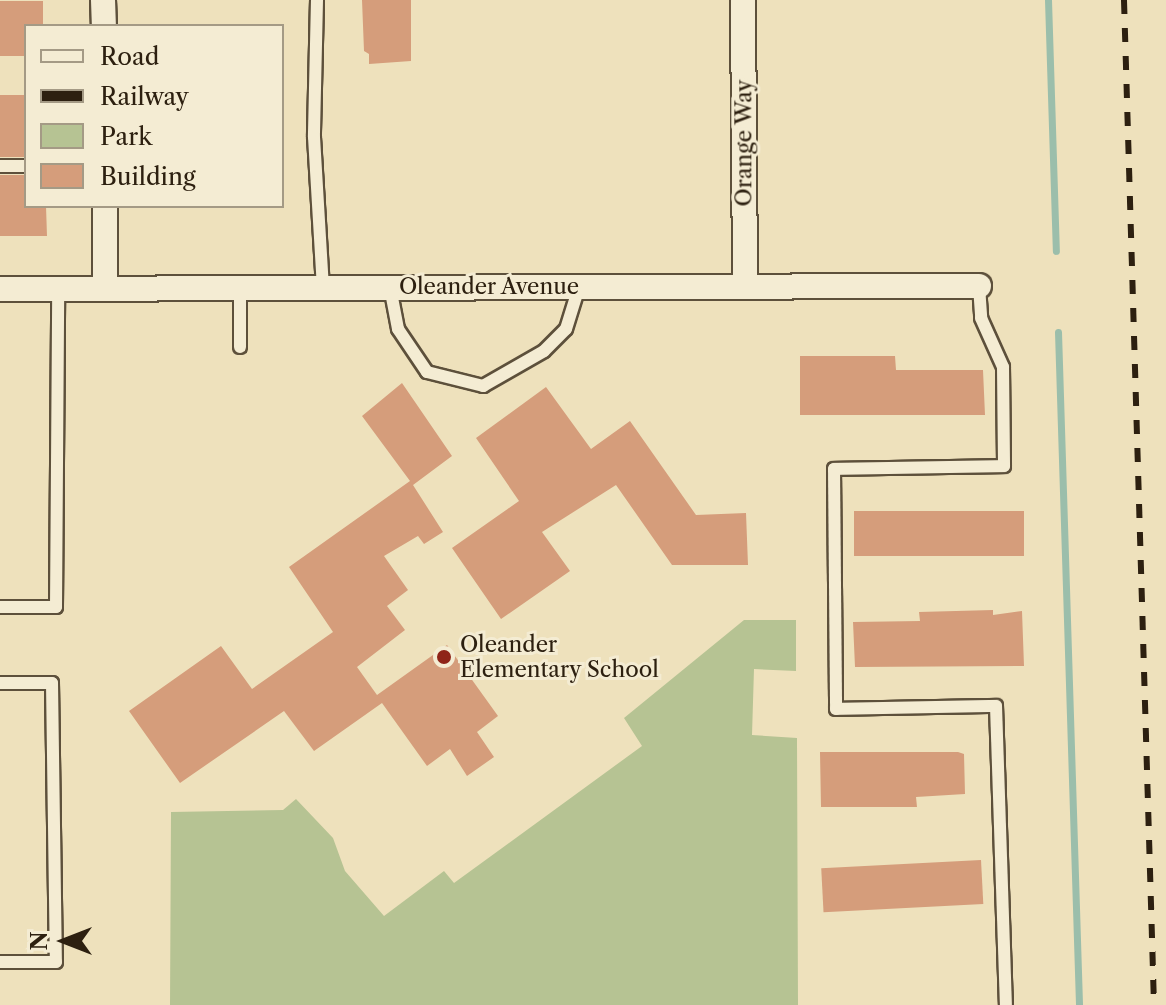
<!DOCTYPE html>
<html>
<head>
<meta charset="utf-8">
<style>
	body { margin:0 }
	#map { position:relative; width:1166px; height:1005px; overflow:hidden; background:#eee1bc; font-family:"Libre Caslon Text",serif }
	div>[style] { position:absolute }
	.green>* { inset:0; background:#b6c393 }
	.stream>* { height:7px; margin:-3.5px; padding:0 3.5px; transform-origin:3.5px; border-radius:3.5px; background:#9bbeab }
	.building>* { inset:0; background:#d59d7b; transform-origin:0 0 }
	.roads { filter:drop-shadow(2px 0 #5d503b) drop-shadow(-2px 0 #5d503b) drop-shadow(0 2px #5d503b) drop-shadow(0 -2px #5d503b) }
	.lane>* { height:12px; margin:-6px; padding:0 6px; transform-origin:6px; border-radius:6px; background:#f4ecd3 }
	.street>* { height:24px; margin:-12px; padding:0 12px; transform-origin:12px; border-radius:12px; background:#f4ecd3 }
	.rail>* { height:6px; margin-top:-3px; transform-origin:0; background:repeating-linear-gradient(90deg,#2d2010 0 14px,transparent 0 28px) }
	.dots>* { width:22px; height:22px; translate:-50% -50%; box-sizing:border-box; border:4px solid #f4ecd3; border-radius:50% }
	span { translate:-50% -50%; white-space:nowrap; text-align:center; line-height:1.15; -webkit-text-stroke:6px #f4ecd3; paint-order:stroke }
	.street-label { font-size:22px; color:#2d2010 }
	.poi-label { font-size:22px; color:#2d2010 }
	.left { translate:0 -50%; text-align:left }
	.legend { position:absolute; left:24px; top:24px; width:260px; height:184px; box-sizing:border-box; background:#f4ecd3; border:2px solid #a49a85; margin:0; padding:10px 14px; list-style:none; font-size:24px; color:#2d2010 }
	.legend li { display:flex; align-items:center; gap:16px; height:40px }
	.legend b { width:40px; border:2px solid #a49a85 }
	.north { position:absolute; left:24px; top:901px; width:80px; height:80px; -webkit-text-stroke:6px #f4ecd3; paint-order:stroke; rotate:270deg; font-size:22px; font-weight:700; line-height:32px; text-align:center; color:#2d2010 }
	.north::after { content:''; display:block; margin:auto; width:28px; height:36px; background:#2d2010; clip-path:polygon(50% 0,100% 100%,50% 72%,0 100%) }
</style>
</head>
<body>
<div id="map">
	<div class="green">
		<div style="clip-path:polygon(744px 620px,796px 620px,796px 671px,754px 669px,752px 735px,797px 738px,798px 1005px,170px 1005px,171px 812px,283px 810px,296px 799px,333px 838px,345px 871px,384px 916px,444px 871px,454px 883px,642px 746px,624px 718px)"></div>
	</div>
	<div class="stream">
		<div style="left:1048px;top:0;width:251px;rotate:88.2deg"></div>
		<div style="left:1058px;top:332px;width:673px;rotate:88.21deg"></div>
	</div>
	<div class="building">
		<div style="clip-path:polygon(362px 0,411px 0,411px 61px,369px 64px,369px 54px,364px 51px)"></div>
		<div style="clip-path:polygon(0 1px,43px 1px,43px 26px,26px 26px,26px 56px,0 56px)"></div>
		<div style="left:26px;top:95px;width:62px;height:26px;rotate:90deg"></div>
		<div style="clip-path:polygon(0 175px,26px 175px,26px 206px,46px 206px,47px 236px,0 236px)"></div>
		<div style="clip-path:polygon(800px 356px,895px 356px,896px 370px,983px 370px,985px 415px,800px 415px)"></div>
		<div style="clip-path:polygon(402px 383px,452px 456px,413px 485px,443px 532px,424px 544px,418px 536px,384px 556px,408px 590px,387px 606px,405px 630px,357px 667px,377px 695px,447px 645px,498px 716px,477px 732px,494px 757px,467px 776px,450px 749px,427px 766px,382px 703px,314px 751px,284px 711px,180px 783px,129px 711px,221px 646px,252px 689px,333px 632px,289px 567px,410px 481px,362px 416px)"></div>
		<div style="clip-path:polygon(546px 387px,591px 449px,630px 421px,696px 515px,746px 513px,748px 565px,672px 565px,616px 485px,542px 532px,570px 571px,501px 619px,452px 548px,519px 501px,476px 438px)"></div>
		<div style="left:854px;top:511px;width:170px;height:45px"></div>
		<div style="clip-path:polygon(993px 610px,993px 615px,1022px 611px,1024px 666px,855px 667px,853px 622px,920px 621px,919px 612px)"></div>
		<div style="clip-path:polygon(820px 752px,958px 752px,964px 754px,965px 794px,916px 797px,917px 807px,821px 807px)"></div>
		<div style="left:981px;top:860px;width:44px;height:160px;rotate:87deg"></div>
	</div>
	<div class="roads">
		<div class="lane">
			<div style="left:317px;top:0;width:137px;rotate:91.3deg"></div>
			<div style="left:314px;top:137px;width:151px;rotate:86.6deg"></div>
			<div style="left:0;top:166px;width:26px"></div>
			<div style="left:979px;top:286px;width:32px;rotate:86deg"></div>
			<div style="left:981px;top:318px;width:54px;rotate:65.8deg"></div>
			<div style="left:1003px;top:367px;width:99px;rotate:89.4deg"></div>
			<div style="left:1004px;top:466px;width:170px;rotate:179deg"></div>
			<div style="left:834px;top:469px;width:240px;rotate:89.5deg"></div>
			<div style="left:836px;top:709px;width:160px;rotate:-1.1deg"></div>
			<div style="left:996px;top:706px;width:299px;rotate:88.1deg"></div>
			<div style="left:390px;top:287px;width:43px;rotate:79.2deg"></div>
			<div style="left:398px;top:329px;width:52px;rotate:56deg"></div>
			<div style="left:427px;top:372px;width:58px;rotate:14deg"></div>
			<div style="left:483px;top:386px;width:70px;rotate:-29.8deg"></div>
			<div style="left:544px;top:351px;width:31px;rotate:-45deg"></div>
			<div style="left:566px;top:329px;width:44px;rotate:-72.8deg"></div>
			<div style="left:240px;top:347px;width:59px;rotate:-90deg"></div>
			<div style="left:0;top:607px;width:56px"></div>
			<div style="left:56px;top:607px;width:318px;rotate:-89.6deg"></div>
			<div style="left:0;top:683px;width:52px"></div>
			<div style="left:52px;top:683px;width:279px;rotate:89.2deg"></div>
			<div style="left:56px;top:962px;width:56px;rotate:180deg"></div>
		</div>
		<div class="street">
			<div style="left:103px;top:0;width:26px;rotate:88deg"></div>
			<div style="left:743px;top:0;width:286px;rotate:89.6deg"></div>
			<div style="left:105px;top:206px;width:82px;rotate:90deg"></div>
			<div style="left:0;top:289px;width:979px;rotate:-0.18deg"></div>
		</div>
	</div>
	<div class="rail">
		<div style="left:1124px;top:0;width:1005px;rotate:88.29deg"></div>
	</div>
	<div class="dots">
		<div style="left:444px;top:657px;background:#8f2418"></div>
	</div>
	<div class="street-label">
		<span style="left:744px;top:143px;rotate:-90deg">Orange Way</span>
		<span style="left:489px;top:287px">Oleander Avenue</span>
	</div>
	<div class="poi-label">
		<span class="left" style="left:460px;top:657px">Oleander<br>Elementary School</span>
	</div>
	<ul class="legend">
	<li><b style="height:10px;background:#f4ecd3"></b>Road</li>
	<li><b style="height:10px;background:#2d2010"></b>Railway</li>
	<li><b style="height:22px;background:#b6c393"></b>Park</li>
	<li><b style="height:22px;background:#d59d7b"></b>Building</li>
	</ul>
	<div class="north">N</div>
</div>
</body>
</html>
